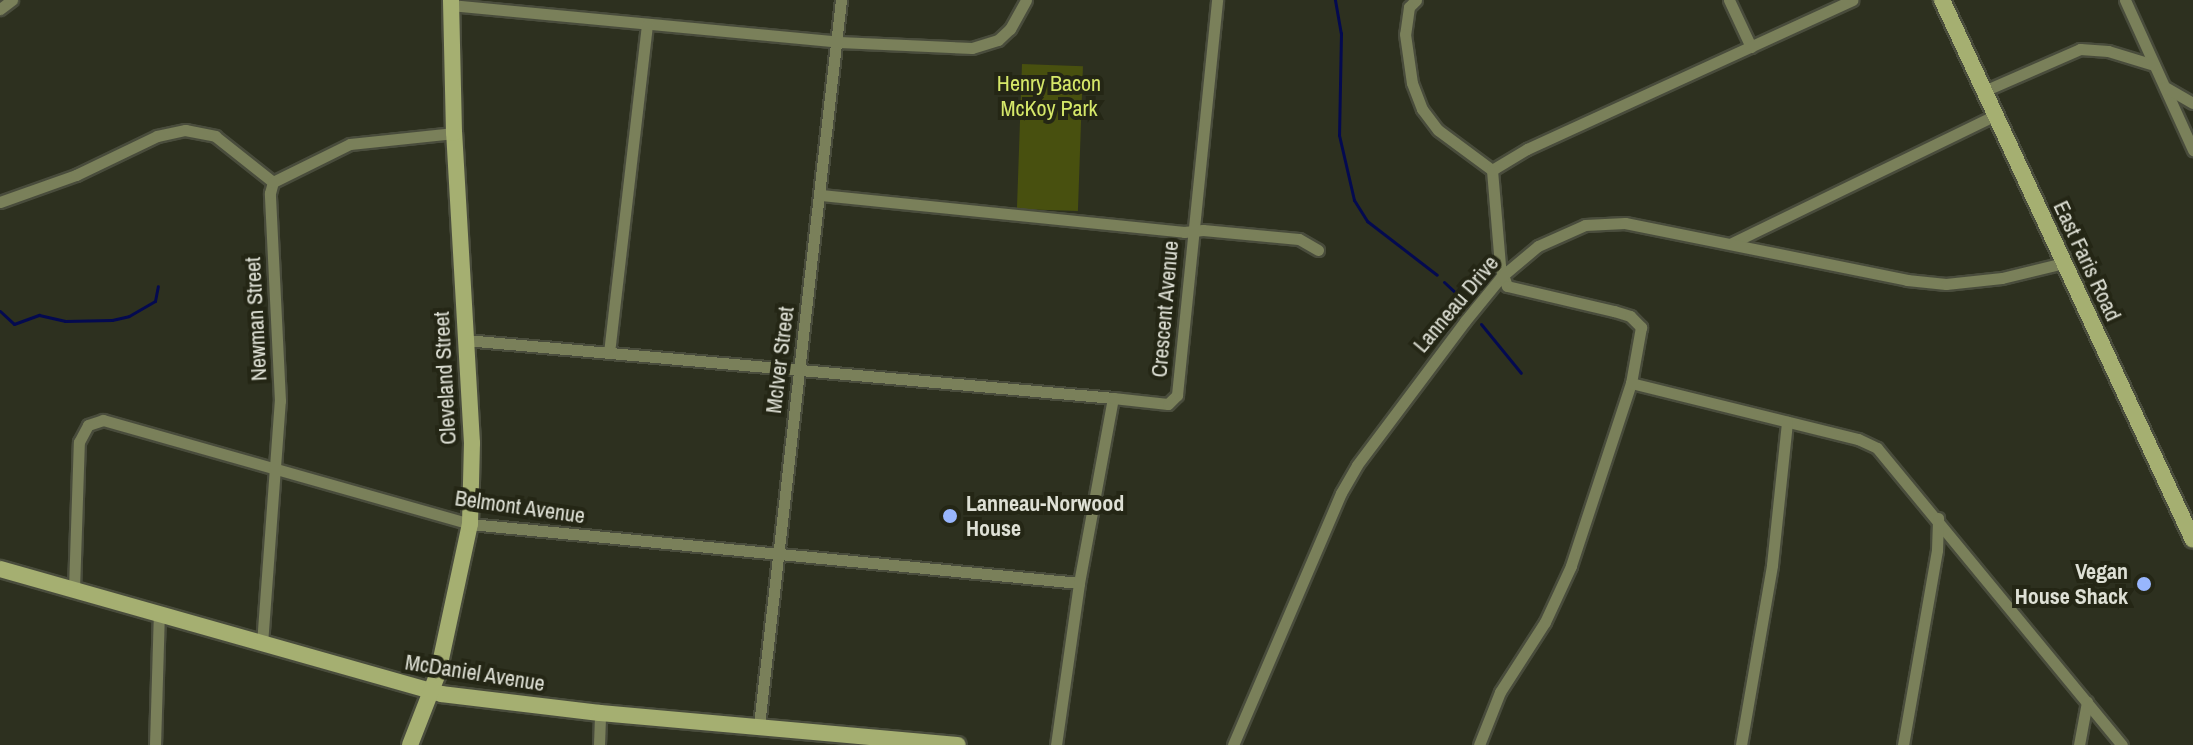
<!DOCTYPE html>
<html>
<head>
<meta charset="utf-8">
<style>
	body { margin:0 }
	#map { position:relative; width:2193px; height:745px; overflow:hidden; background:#2d301f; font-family:"Archivo Narrow",sans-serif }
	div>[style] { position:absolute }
	.green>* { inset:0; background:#48500f; transform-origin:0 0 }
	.stream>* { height:3px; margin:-1.5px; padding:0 1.5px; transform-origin:1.5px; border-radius:1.5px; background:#040a50 }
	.roads { filter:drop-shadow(2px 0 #494c3c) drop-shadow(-2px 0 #494c3c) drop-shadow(0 2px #494c3c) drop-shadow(0 -2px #494c3c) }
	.street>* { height:11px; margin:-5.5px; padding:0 5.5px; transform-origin:5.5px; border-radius:5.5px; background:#7a805a }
	.secondary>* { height:16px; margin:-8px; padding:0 8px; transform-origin:8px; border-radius:8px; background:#a5af71 }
	.dots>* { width:22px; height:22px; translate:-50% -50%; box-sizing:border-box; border:4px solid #242615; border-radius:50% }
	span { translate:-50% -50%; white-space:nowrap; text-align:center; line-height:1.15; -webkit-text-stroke:8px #242615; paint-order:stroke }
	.park-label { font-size:22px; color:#d6e869 }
	.street-label { font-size:22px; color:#dee0d5 }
	.poi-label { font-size:22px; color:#dee0d5; font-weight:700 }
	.left { translate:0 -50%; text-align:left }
	.right { translate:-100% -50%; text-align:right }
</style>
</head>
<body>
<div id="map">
	<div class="green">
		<div style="left:1022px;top:64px;width:61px;height:145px;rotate:2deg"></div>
	</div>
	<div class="stream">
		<div style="left:1335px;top:0;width:34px;rotate:80deg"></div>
		<div style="left:1341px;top:33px;width:102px;rotate:91.1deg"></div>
		<div style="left:1339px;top:135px;width:67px;rotate:77deg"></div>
		<div style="left:1354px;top:200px;width:25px;rotate:58deg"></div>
		<div style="left:1367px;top:221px;width:88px;rotate:37.6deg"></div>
		<div style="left:1444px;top:282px;width:23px;rotate:43deg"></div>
		<div style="left:0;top:311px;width:19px;rotate:43deg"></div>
		<div style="left:14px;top:324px;width:27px;rotate:-20deg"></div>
		<div style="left:39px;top:315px;width:27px;rotate:13deg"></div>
		<div style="left:65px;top:321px;width:47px;rotate:-1.2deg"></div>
		<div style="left:112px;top:320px;width:17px;rotate:-13deg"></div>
		<div style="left:129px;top:316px;width:30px;rotate:-30deg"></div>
		<div style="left:155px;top:301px;width:15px;rotate:-79deg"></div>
		<div style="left:1481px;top:324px;width:63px;rotate:50.8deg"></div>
	</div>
	<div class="roads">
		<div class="street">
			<div style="left:1416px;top:0;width:10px;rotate:135deg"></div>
			<div style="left:1409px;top:7px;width:27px;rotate:98deg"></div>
			<div style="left:1405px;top:34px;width:49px;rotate:81.9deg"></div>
			<div style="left:1412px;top:83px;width:28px;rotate:69deg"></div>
			<div style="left:1422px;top:109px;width:26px;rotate:53deg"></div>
			<div style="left:1438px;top:130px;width:67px;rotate:36.5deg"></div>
			<div style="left:1492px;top:170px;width:96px;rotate:85.2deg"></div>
			<div style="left:1500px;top:266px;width:21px;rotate:71deg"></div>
			<div style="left:1507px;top:286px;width:110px;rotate:13.2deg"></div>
			<div style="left:1614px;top:311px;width:17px;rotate:17deg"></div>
			<div style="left:1630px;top:316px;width:16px;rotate:45deg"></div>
			<div style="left:1641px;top:327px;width:57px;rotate:100.1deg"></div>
			<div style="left:1631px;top:383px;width:193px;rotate:108.2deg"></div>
			<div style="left:1571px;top:566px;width:62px;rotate:114.9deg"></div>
			<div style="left:1545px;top:622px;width:83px;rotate:122.7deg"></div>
			<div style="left:1500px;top:692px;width:57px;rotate:111.6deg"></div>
			<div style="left:1729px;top:0;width:52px;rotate:64.9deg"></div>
			<div style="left:2125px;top:0;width:165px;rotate:65.6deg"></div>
			<div style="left:450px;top:5px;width:391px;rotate:5.4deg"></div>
			<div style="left:839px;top:42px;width:133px;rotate:2.6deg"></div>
			<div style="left:972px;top:48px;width:27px;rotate:-17deg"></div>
			<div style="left:998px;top:40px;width:16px;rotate:-43deg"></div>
			<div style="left:1010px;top:29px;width:33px;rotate:-61deg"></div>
			<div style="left:0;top:9px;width:15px;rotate:-37deg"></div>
			<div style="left:2165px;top:87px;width:32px;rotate:30deg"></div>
			<div style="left:1984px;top:91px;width:105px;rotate:-23.6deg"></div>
			<div style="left:2080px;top:49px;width:28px;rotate:4deg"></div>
			<div style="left:2108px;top:51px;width:48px;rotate:16.9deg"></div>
			<div style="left:1492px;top:170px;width:41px;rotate:-31deg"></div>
			<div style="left:1527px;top:149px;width:358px;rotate:-24.6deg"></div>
			<div style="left:821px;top:195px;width:365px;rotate:5.8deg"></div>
			<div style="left:1184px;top:232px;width:19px;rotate:-6deg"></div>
			<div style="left:1203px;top:230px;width:96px;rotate:5.4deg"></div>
			<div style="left:1299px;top:239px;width:22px;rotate:30deg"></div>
			<div style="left:0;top:202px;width:81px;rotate:-19.6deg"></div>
			<div style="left:76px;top:175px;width:90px;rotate:-25.7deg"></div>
			<div style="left:157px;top:136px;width:29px;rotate:-12deg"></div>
			<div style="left:185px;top:130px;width:31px;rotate:11deg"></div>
			<div style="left:215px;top:136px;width:74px;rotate:38.4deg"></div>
			<div style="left:1732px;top:243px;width:293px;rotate:-25.9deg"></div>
			<div style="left:465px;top:340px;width:651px;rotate:5.11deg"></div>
			<div style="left:609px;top:353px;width:330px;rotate:-83.4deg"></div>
			<div style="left:1631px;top:383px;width:234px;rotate:13.9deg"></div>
			<div style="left:1858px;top:439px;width:21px;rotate:25deg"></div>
			<div style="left:1877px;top:448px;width:385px;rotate:50.5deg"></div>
			<div style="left:74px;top:589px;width:147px;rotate:-88.1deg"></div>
			<div style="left:79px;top:442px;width:19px;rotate:-62deg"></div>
			<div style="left:88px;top:425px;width:16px;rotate:-18deg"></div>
			<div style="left:103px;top:420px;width:381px;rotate:15.8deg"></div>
			<div style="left:470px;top:524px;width:612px;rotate:5.53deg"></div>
			<div style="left:262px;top:644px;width:244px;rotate:-85.8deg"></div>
			<div style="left:280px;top:401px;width:208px;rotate:-92.8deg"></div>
			<div style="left:270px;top:193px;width:11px;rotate:-75deg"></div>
			<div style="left:273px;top:182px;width:86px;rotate:-26.3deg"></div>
			<div style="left:350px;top:144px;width:105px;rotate:-6deg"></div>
			<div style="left:759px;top:725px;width:730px;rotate:-83.55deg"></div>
			<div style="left:155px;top:745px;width:131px;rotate:-88.3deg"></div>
			<div style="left:599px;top:745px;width:32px;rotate:-88deg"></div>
			<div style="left:1056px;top:745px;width:164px;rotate:-81.9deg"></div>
			<div style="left:1079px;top:583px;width:188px;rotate:-79.6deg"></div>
			<div style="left:1113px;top:398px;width:55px;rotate:6.2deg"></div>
			<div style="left:1168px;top:404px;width:13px;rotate:-45deg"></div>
			<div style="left:1177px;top:395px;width:397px;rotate:-84.2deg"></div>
			<div style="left:1233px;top:745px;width:274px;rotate:-66.8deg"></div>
			<div style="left:1341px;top:493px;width:32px;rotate:-60deg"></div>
			<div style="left:1357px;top:465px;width:180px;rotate:-53.1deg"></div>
			<div style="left:1465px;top:321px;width:57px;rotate:-50.7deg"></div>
			<div style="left:1501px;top:277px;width:48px;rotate:-40deg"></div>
			<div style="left:1538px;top:246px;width:51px;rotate:-24.1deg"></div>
			<div style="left:1585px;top:225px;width:40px;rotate:-2.9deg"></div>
			<div style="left:1625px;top:223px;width:288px;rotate:11.4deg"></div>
			<div style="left:1907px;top:280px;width:39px;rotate:6deg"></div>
			<div style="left:1946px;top:284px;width:56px;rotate:-6.1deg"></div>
			<div style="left:2002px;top:278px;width:64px;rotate:-13.6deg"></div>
			<div style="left:1741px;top:745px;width:183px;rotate:-80.2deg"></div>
			<div style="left:1772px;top:565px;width:144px;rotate:-84deg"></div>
			<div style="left:1903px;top:745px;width:198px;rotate:-80.1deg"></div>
			<div style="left:1937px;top:550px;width:32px;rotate:-88deg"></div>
			<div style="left:2079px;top:745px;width:44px;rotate:-79.5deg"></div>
		</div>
		<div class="secondary">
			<div style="left:1942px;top:0;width:595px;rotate:65.07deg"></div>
			<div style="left:0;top:569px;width:458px;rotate:15.8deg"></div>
			<div style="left:441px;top:694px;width:160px;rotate:6.8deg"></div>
			<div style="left:600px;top:713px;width:359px;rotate:5.1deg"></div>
			<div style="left:410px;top:745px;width:77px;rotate:-68.7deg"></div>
			<div style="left:438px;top:673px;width:152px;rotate:-77.9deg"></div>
			<div style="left:470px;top:524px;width:81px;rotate:-88.6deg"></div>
			<div style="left:472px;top:443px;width:311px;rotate:-93.3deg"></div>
			<div style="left:454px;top:133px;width:133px;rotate:-91.3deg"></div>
		</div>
	</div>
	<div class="dots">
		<div style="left:950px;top:516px;background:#98b6fd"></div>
		<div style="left:2144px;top:584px;background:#98b6fd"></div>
	</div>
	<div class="park-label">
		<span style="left:1049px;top:96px">Henry Bacon<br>McKoy Park</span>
	</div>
	<div class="street-label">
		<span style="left:2087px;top:261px;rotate:65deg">East Faris Road</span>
		<span style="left:1456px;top:304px;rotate:-50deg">Lanneau Drive</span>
		<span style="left:1165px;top:309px;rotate:-85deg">Crescent Avenue</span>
		<span style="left:256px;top:319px;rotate:-93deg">Newman Street</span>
		<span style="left:780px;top:360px;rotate:-83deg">McIver Street</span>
		<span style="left:445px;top:378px;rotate:-93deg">Cleveland Street</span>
		<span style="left:520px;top:507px;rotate:8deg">Belmont Avenue</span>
		<span style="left:475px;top:673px;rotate:9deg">McDaniel Avenue</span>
	</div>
	<div class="poi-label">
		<span class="left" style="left:966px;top:516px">Lanneau-Norwood<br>House</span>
		<span class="right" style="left:2128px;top:584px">Vegan<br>House Shack</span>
	</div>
</div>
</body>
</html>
